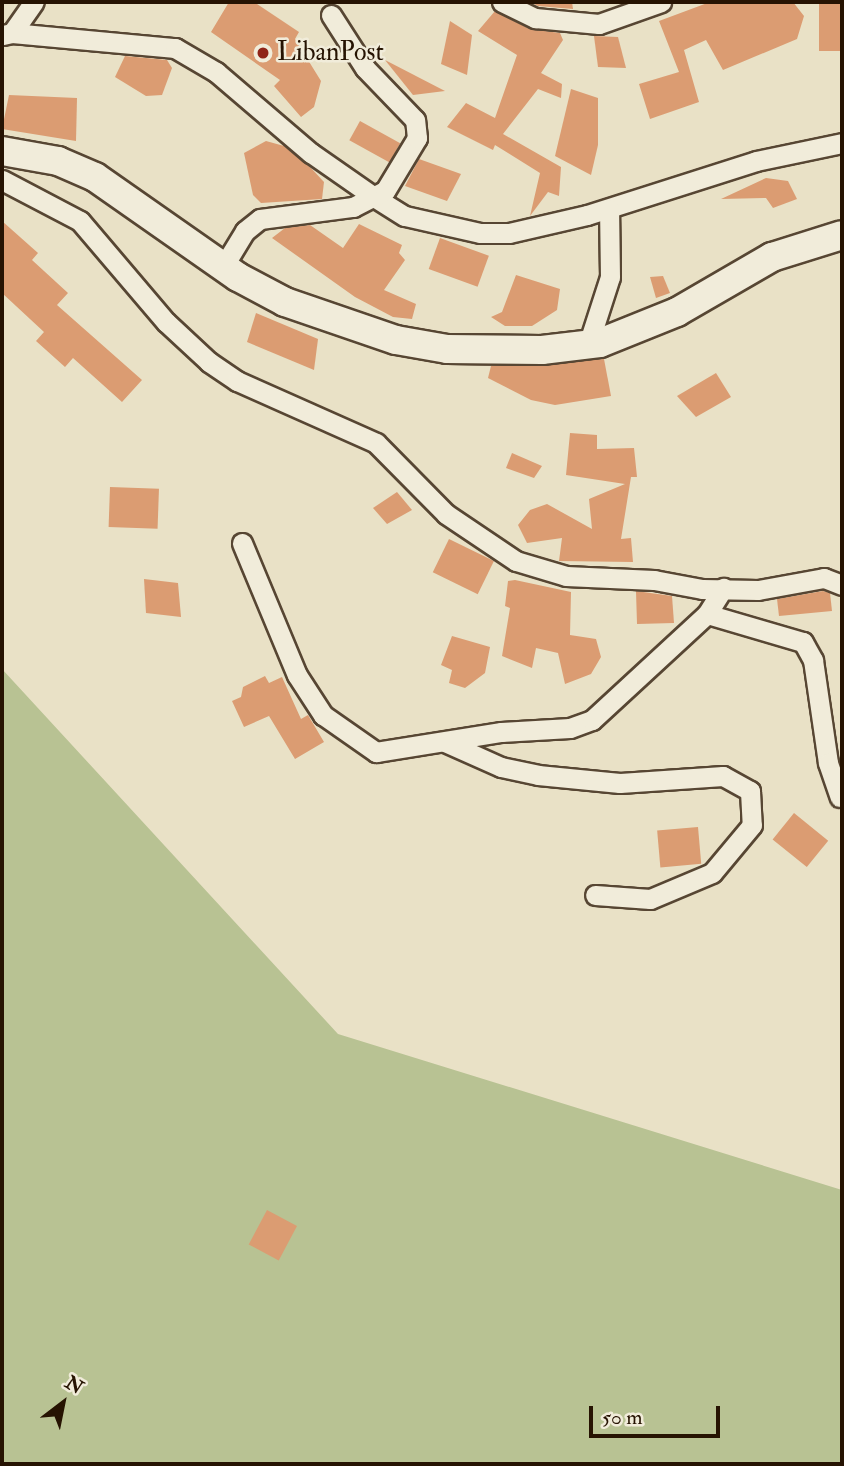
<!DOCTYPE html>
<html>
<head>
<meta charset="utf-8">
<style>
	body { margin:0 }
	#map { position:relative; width:844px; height:1466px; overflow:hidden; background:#e9e1c6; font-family:"IM FELL Double Pica",serif }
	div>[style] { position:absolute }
	.green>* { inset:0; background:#b8c293 }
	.building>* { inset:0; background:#db9c72; transform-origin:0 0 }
	.roads { filter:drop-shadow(2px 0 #574633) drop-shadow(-2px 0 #574633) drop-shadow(0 2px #574633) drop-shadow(0 -2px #574633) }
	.street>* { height:19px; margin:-9.5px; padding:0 9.5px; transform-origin:9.5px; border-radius:9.5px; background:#f1ecda }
	.secondary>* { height:28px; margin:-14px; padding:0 14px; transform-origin:14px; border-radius:14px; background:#f1ecda }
	.dots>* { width:19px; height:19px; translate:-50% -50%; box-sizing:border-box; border:4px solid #f1ecda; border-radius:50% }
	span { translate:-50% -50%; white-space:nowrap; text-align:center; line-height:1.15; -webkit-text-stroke:5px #f1ecda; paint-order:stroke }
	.poi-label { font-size:26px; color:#261302 }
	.left { translate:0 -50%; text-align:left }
	.frame { position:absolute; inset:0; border:4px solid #261302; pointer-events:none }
	.north { position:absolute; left:28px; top:1368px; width:70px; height:70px; -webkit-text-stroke:5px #f1ecda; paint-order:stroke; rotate:32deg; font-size:19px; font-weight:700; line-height:28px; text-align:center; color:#261302 }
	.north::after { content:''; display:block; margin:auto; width:24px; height:32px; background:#261302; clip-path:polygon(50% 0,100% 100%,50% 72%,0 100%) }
	.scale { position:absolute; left:589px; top:1406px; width:131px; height:32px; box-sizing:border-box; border:4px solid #261302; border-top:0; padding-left:9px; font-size:21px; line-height:24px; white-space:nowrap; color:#261302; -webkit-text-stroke:5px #f1ecda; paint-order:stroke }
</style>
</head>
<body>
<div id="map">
	<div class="green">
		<div style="clip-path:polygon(2px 669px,338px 1034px,842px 1190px,842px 1464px,2px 1464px)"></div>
	</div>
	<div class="building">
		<div style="clip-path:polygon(229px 2px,254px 2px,299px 32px,295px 39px,321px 81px,314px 107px,301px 117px,274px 86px,280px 80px,211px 32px)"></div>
		<div style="clip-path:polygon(530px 2px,572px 2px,573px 9px,538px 6px)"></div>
		<div style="clip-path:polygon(710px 2px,793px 2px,804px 16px,797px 39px,723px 70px,706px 40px,684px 50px,699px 102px,650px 119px,639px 84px,679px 72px,659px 21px)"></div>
		<div style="left:819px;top:2px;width:23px;height:49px"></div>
		<div style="clip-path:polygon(495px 11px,530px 29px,560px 33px,563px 40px,541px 73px,562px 84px,561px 98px,538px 89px,503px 134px,561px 167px,559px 196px,548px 192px,530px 216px,540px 173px,495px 145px,493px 150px,447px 127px,466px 103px,495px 118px,517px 55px,478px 31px)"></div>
		<div style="clip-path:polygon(450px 21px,472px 35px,467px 75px,441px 64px)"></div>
		<div style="clip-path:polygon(594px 36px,618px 37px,626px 68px,598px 67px)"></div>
		<div style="clip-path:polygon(125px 56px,167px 60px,172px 68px,162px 95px,146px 96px,115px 77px)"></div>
		<div style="clip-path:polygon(385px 60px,445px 91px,413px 95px)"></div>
		<div style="clip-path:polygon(571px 89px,598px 98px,598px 145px,591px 175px,555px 156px)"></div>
		<div style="clip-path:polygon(9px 95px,77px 98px,76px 141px,2px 129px)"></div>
		<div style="left:360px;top:121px;width:46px;height:22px;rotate:29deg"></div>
		<div style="clip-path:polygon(266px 141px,284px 146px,311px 168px,324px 182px,322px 199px,261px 203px,253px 195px,244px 153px)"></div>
		<div style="clip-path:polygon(419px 159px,461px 174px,447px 201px,405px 186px)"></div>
		<div style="clip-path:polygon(766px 178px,788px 181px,797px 199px,773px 208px,766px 198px,721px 199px)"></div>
		<div style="clip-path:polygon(2px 221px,38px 253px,32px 260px,68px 293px,57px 305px,142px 380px,122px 402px,73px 358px,65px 367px,36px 341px,44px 332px,2px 293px)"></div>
		<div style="clip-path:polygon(359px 224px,402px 245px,399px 253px,405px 260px,384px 290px,416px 304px,412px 319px,393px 317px,355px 297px,272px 238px,285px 228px,310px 225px,343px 248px)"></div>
		<div style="left:440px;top:238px;width:52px;height:33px;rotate:20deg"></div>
		<div style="clip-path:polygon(516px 275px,560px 289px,557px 310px,532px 326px,505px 326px,491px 317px,502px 312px)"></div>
		<div style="clip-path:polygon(663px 276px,670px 293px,656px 298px,650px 277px)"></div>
		<div style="clip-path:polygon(256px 313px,318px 339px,314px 370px,247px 342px)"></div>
		<div style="clip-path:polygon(604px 359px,611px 396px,555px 405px,531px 400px,488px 378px,491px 366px)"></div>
		<div style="clip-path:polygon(716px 373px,731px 397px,696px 417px,677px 396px)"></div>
		<div style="clip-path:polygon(570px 433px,597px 435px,597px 449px,634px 448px,637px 477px,631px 477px,621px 539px,631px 538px,633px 562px,559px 561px,562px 538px,527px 543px,518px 525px,530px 510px,547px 504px,592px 529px,589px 499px,625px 484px,566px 475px)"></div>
		<div style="clip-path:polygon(512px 453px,542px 466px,534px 478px,506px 468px)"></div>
		<div style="left:110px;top:487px;width:49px;height:40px;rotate:2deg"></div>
		<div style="clip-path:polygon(397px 492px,412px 510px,387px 524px,373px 508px)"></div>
		<div style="left:449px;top:539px;width:50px;height:37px;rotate:26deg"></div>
		<div style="clip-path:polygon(144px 579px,178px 583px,181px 617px,146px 613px)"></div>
		<div style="clip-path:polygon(515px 580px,571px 592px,570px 635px,596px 639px,601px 657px,591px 674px,565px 684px,558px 653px,536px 648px,532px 668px,502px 656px,510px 608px,505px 606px,508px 581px)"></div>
		<div style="clip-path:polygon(636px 591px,672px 596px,674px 623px,637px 624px)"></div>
		<div style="clip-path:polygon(823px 591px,830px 593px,832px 611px,779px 616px,777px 599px)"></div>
		<div style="clip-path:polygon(452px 636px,490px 647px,485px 673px,465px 688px,449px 683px,452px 670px,441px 665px)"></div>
		<div style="clip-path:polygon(265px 676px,269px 683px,282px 677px,301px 719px,308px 715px,324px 742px,295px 759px,269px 716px,244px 727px,232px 701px,241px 697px,243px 687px)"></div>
		<div style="left:794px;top:813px;width:44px;height:34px;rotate:39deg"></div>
		<div style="left:698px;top:827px;width:37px;height:41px;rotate:85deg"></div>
		<div style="left:267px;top:1210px;width:34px;height:39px;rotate:28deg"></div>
	</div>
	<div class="roads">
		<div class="street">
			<div style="left:502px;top:2px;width:37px;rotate:26deg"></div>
			<div style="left:535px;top:18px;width:64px;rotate:5.4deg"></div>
			<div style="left:599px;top:24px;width:66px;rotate:-19.5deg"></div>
			<div style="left:12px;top:33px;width:164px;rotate:5.3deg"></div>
			<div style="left:175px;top:48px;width:48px;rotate:30.3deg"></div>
			<div style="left:216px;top:72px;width:125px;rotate:40.5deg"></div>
			<div style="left:311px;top:153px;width:77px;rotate:34.9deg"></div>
			<div style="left:374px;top:197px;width:36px;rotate:32deg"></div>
			<div style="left:405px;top:216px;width:77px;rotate:12.8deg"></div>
			<div style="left:480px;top:233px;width:29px"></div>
			<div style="left:509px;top:233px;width:80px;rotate:-13deg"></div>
			<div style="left:587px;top:215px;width:177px;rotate:-17.7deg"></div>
			<div style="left:756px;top:161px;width:88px;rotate:-11.8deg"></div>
			<div style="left:3px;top:35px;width:9px;rotate:-13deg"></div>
			<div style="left:12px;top:33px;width:38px;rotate:-55deg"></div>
			<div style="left:2px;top:180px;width:88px;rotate:27.7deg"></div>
			<div style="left:80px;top:221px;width:133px;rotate:49.6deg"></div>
			<div style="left:166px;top:322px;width:59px;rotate:42.9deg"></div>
			<div style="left:209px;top:362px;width:34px;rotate:34deg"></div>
			<div style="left:237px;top:381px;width:152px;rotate:24deg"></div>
			<div style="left:376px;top:443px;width:100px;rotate:45.4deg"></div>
			<div style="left:446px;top:514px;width:84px;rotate:33.9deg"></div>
			<div style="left:516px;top:561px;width:52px;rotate:16.7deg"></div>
			<div style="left:566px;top:576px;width:88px;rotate:2.6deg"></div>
			<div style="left:654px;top:580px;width:49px;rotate:10.6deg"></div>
			<div style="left:702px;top:589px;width:56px;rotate:1deg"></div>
			<div style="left:758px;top:590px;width:67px;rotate:-10.3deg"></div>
			<div style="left:824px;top:578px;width:19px;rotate:21deg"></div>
			<div style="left:223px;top:267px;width:42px;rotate:-58.6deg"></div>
			<div style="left:245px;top:231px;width:19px;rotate:-39deg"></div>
			<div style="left:260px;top:219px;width:94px;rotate:-7.4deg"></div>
			<div style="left:353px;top:207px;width:36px;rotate:-27deg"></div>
			<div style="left:385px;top:191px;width:62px;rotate:-58.9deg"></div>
			<div style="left:417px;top:138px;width:18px;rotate:-96deg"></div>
			<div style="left:415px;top:120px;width:72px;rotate:-133.9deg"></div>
			<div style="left:365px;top:68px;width:63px;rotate:-122.7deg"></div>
			<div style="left:588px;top:345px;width:71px;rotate:-72.1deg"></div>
			<div style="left:610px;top:277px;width:68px;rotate:-90.8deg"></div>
			<div style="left:242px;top:543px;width:143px;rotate:67.4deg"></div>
			<div style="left:297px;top:675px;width:48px;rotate:57deg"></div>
			<div style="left:323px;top:715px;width:65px;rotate:34.9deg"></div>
			<div style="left:376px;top:752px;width:127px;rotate:-9.1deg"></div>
			<div style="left:501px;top:732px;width:69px;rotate:-3.3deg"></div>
			<div style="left:570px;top:728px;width:23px;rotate:-20deg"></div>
			<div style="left:592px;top:720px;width:156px;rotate:-42.7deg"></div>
			<div style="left:707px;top:614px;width:31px;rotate:-58deg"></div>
			<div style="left:707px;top:614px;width:100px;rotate:16.3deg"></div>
			<div style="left:803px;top:642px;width:21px;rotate:61deg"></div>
			<div style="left:813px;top:660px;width:104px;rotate:81.7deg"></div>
			<div style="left:828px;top:763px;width:36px;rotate:71deg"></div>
			<div style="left:445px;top:742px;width:61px;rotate:24.1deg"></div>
			<div style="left:501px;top:767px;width:38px;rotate:12deg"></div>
			<div style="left:538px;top:775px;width:82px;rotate:5.6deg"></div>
			<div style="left:620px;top:783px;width:103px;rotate:-3.9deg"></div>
			<div style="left:723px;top:776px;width:31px;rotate:29deg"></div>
			<div style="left:750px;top:791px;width:34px;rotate:87deg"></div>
			<div style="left:752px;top:825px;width:62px;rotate:129.8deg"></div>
			<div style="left:712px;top:873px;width:67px;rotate:157.2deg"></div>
			<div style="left:650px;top:899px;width:55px;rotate:-175.8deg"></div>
		</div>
		<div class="secondary">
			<div style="left:2px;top:151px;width:57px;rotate:10.1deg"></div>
			<div style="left:58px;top:161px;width:40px;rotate:23.4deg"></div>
			<div style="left:95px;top:177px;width:174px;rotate:35deg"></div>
			<div style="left:238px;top:277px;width:53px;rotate:28deg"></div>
			<div style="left:285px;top:302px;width:117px;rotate:18.9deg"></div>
			<div style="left:396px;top:340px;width:52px;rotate:10deg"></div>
			<div style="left:447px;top:349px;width:95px;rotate:0.6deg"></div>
			<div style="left:542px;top:350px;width:58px;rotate:-6.9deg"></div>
			<div style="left:600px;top:343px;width:83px;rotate:-21.9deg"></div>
			<div style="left:677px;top:312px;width:110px;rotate:-30.1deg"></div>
			<div style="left:772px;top:257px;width:73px;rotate:-17.4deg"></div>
		</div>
	</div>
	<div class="dots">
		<div style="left:263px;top:53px;background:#8f2418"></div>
	</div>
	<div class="poi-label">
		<span class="left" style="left:277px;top:53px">LibanPost</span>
	</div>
	<div class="frame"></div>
	<div class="north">N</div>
	<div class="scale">50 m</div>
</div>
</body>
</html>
